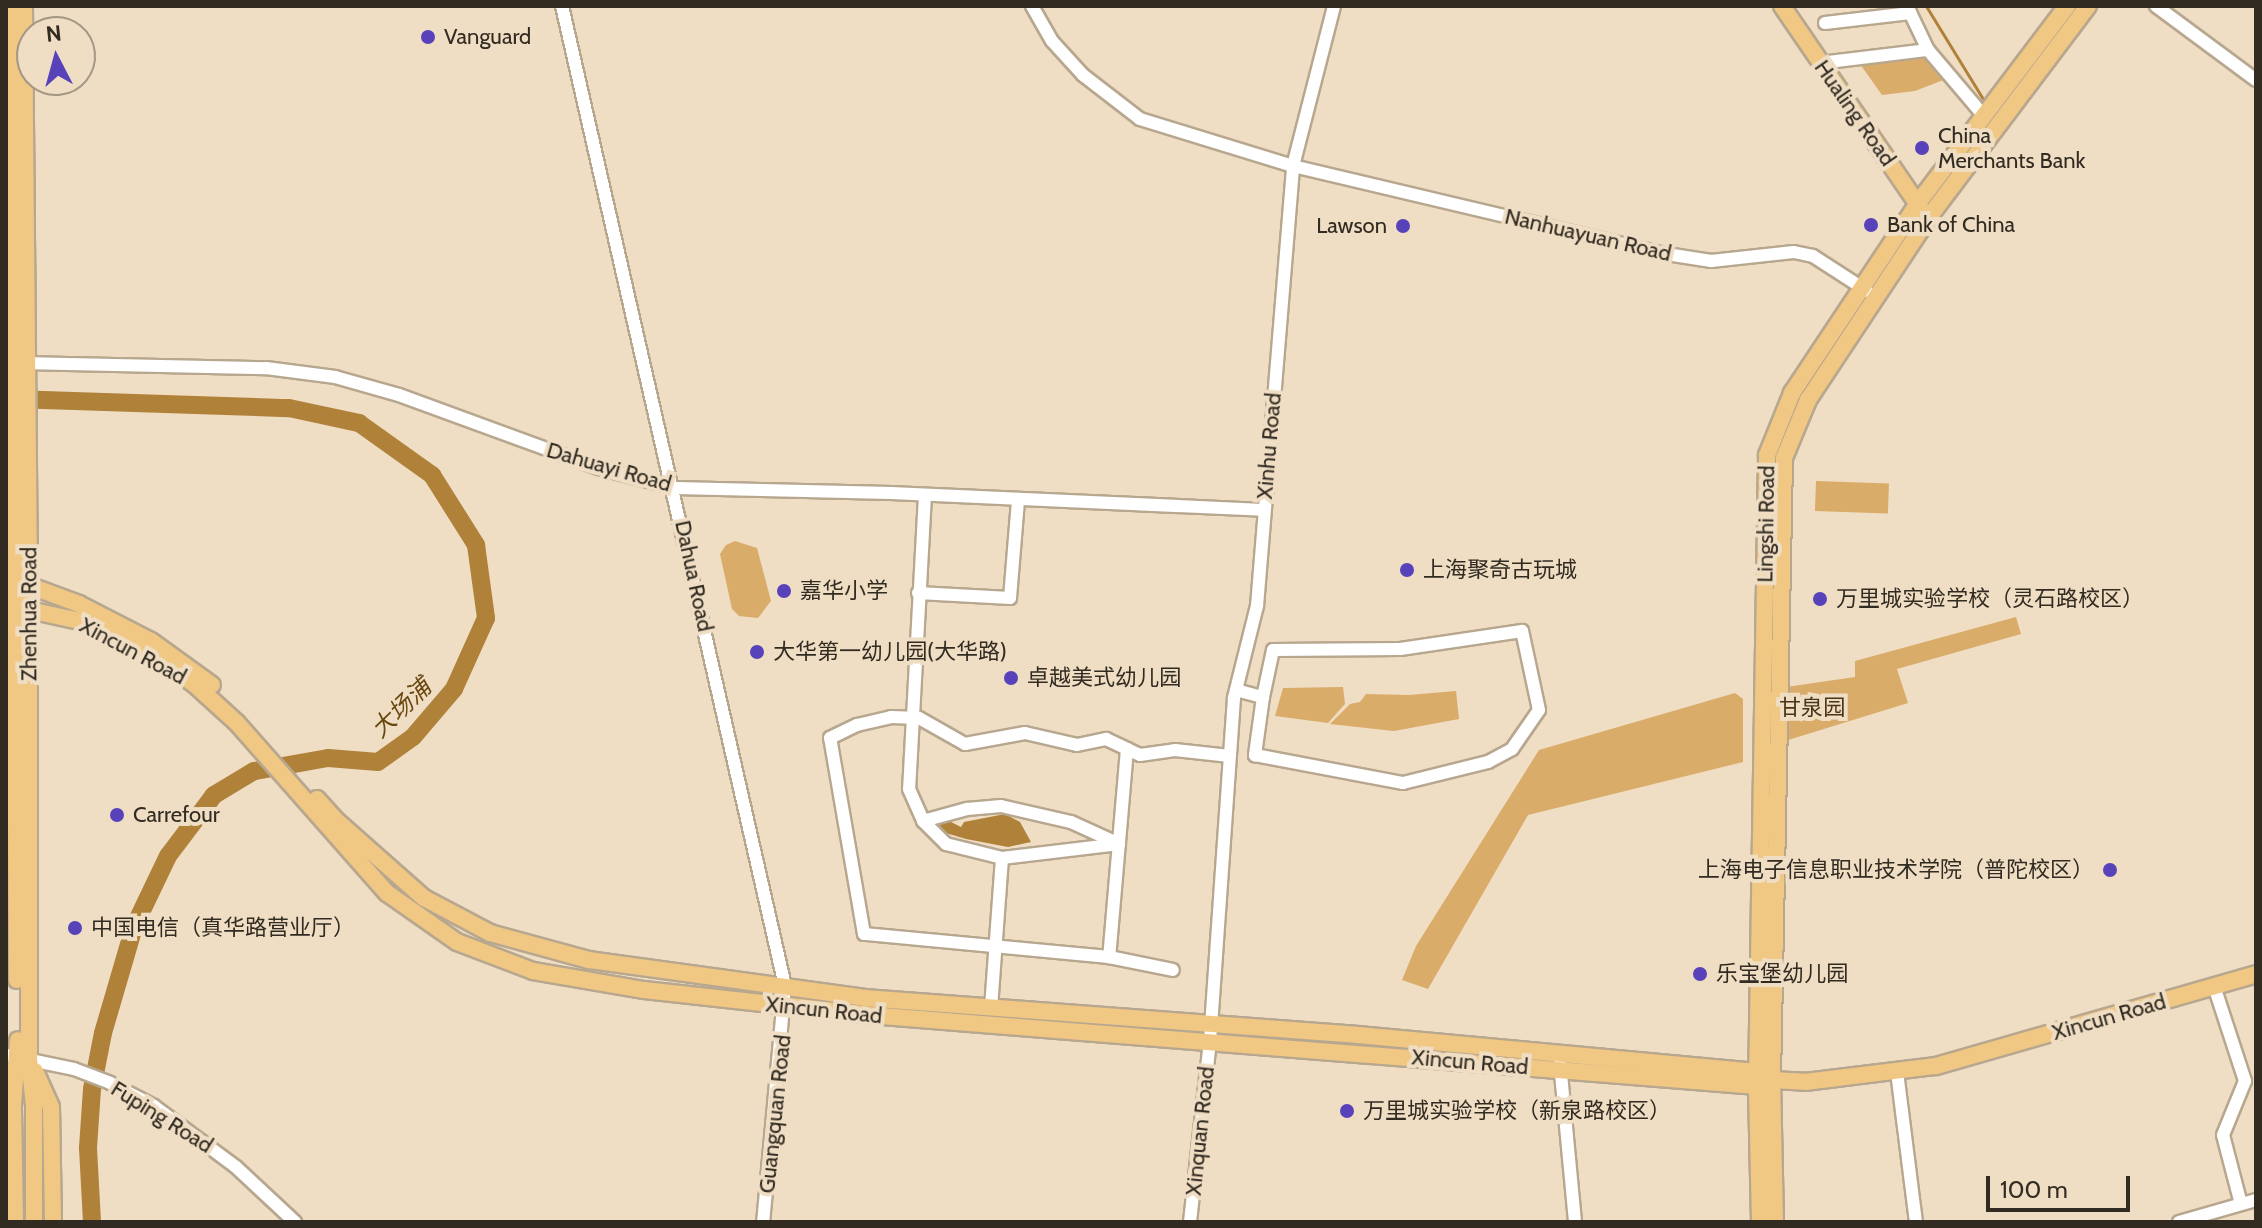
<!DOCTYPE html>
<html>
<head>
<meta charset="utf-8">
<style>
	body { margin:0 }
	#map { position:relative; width:2262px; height:1228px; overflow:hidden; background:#efddc4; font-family:Cabin,"Noto Sans SC",sans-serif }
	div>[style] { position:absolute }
	.green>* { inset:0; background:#daac69; transform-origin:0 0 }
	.water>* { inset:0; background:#af8139 }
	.stream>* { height:3px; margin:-1.5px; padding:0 1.5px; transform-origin:1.5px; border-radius:1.5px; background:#af8139 }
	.river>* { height:18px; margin:-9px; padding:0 9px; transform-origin:9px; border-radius:9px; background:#af8139 }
	.roads { filter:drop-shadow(2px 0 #b8a78f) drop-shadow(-2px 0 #b8a78f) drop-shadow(0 2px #b8a78f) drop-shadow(0 -2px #b8a78f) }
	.minor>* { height:12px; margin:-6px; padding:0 6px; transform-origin:6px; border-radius:6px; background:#fff }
	.major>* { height:16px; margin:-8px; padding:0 8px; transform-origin:8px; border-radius:8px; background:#f0c884 }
	.dots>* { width:22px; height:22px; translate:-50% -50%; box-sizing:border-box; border:4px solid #efddc4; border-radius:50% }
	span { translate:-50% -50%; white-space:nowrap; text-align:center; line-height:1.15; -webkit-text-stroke:8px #efddc4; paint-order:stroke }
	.poi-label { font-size:22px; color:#312b21 }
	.left { translate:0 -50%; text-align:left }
	.right { translate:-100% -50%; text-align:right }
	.street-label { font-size:22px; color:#312b21 }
	.park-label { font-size:22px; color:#493516 }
	.water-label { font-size:24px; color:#694810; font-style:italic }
	.frame { position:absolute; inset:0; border:8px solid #312b21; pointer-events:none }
	.north { position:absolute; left:16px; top:16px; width:80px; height:80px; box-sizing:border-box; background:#efddc4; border:2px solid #a39683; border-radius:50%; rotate:354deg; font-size:22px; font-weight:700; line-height:32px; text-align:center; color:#312b21 }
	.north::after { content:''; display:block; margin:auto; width:28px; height:36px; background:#5742ba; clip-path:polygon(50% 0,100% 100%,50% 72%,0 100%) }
	.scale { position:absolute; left:1986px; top:1176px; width:144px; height:36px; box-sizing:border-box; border:4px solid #312b21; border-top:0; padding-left:10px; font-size:24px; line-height:28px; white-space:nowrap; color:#312b21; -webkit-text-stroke:6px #efddc4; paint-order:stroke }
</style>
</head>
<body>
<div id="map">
	<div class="green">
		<div style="clip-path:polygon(1927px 56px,1946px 79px,1915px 91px,1882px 95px,1860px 64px)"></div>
		<div style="left:1816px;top:481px;width:73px;height:30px;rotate:2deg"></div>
		<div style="clip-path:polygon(735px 541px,757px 548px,771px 601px,758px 618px,739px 616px,732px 609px,720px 554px,726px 545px)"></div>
		<div style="clip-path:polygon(2016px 617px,2021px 634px,1897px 669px,1908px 703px,1785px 741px,1786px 687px,1855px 677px,1855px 661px)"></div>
		<div style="clip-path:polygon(1343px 687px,1345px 704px,1328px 723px,1275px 716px,1283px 688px)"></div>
		<div style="clip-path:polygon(1456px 691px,1459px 719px,1394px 731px,1330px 724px,1350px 704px,1360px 702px,1366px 694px,1409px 695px)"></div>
		<div style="clip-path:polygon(1735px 693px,1743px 699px,1743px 762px,1528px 815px,1428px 989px,1402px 980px,1416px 946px,1539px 750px)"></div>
	</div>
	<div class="water">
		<div style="clip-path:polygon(1005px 814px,1020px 822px,1031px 842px,1008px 847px,966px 839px,946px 833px,939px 826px,947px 820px,961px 827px,964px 822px)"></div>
	</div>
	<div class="stream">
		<div style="left:1926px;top:6px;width:115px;rotate:58.5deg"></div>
	</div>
	<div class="river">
		<div style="left:13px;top:399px;width:276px;rotate:1.9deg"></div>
		<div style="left:289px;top:408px;width:72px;rotate:12.1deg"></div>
		<div style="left:359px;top:423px;width:90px;rotate:35.5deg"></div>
		<div style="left:432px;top:475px;width:83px;rotate:57.8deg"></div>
		<div style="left:476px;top:545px;width:74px;rotate:82.2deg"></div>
		<div style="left:486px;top:618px;width:78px;rotate:114.3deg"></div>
		<div style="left:454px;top:689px;width:63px;rotate:130.5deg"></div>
		<div style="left:413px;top:737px;width:43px;rotate:144.5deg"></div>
		<div style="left:378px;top:762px;width:50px;rotate:-175.4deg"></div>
		<div style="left:328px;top:758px;width:75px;rotate:170deg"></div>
		<div style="left:254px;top:771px;width:47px;rotate:149deg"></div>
		<div style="left:214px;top:795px;width:76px;rotate:127deg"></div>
		<div style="left:168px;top:856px;width:79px;rotate:115.6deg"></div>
		<div style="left:134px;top:927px;width:110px;rotate:106.3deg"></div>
		<div style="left:103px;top:1033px;width:57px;rotate:101.1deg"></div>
		<div style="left:92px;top:1089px;width:59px;rotate:93.9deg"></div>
		<div style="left:88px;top:1148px;width:74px;rotate:86.9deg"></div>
	</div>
	<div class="roads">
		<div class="minor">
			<div style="left:562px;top:6px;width:1005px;rotate:77.18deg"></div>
			<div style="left:785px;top:986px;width:237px;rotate:95.3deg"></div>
			<div style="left:1032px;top:6px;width:40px;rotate:60.3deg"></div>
			<div style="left:1052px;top:41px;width:46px;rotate:47.6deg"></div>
			<div style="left:1083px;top:75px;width:72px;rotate:37.7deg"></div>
			<div style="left:1140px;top:119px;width:160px;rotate:17.1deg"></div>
			<div style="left:1293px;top:166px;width:377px;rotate:13.3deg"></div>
			<div style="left:1660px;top:253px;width:52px;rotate:8.9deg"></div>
			<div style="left:1711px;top:261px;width:83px;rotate:-6.2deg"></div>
			<div style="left:1794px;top:252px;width:19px;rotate:12deg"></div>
			<div style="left:1813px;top:256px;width:64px;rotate:32.9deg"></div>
			<div style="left:1907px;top:6px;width:49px;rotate:64.5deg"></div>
			<div style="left:1928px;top:50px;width:87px;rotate:49.7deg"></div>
			<div style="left:2156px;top:6px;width:124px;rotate:36.5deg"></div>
			<div style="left:1825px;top:23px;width:86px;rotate:-6.7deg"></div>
			<div style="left:1820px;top:63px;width:109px;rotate:-6.9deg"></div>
			<div style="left:21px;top:363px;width:245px;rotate:1.2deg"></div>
			<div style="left:266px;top:368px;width:70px;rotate:7.4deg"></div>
			<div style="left:335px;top:377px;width:66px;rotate:15.7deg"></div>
			<div style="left:399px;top:395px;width:212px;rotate:20.1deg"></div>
			<div style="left:598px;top:468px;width:80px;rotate:14.6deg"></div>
			<div style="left:675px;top:488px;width:216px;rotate:1.3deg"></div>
			<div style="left:891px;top:493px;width:372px;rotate:2.6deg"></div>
			<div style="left:925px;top:495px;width:294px;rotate:93.1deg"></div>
			<div style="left:909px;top:789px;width:35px;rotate:66deg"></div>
			<div style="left:923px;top:821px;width:33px;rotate:45deg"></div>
			<div style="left:946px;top:844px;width:58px;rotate:14deg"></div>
			<div style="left:1002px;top:858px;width:118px;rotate:-6.8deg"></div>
			<div style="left:918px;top:593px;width:92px;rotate:3.1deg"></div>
			<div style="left:1010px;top:598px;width:98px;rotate:-85.3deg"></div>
			<div style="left:1236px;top:690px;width:28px;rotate:15deg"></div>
			<div style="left:1263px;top:697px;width:59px;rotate:97.9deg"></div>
			<div style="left:1255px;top:755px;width:151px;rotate:10.7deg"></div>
			<div style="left:1403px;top:783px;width:88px;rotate:-13.9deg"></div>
			<div style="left:1488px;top:762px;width:27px;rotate:-28deg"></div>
			<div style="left:1512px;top:749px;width:47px;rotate:-55.3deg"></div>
			<div style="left:1539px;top:710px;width:81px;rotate:-102.1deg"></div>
			<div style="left:1522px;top:631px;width:123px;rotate:171.6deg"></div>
			<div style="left:1400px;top:649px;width:127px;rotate:179.5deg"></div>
			<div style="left:1273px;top:650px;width:48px;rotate:102deg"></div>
			<div style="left:1127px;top:749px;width:209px;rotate:94.9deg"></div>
			<div style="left:1109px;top:957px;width:246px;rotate:-174.6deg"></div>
			<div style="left:864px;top:934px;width:199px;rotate:-99.8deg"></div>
			<div style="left:830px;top:738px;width:30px;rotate:-26deg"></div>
			<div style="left:857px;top:725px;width:35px;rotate:-13deg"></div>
			<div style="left:891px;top:717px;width:28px;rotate:2deg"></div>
			<div style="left:919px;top:718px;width:53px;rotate:29.5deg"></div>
			<div style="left:965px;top:744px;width:61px;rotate:-10.4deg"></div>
			<div style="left:1025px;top:733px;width:53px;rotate:13deg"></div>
			<div style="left:1077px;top:745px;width:30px;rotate:-12deg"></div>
			<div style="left:1106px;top:739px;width:23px;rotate:25deg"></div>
			<div style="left:1127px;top:749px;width:14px;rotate:25deg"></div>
			<div style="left:1140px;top:755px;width:35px;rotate:-8deg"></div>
			<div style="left:1175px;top:750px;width:55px;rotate:6.2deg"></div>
			<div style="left:923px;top:821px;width:46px;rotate:-15.3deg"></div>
			<div style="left:967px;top:809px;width:34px;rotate:-5deg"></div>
			<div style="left:1001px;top:806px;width:72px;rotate:12.9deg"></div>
			<div style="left:1071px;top:822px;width:53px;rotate:24.6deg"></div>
			<div style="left:1109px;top:957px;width:65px;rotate:11.5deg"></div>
			<div style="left:2214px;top:986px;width:100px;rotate:71.9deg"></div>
			<div style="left:2245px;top:1081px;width:58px;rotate:112.2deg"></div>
			<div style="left:2223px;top:1135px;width:71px;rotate:75.4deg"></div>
			<div style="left:991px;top:1008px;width:150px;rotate:-85.8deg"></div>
			<div style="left:6px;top:1055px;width:69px;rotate:11.6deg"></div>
			<div style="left:74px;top:1069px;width:39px;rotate:21deg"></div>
			<div style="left:110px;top:1083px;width:50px;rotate:27.6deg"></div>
			<div style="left:154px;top:1106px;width:102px;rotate:36.6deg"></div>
			<div style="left:236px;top:1167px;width:81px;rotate:43deg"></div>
			<div style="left:1560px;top:1063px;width:160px;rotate:84.6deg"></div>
			<div style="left:1897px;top:1072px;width:151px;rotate:82.8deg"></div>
			<div style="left:1190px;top:1222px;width:182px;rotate:-83.7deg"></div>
			<div style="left:1210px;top:1041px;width:344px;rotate:-86deg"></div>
			<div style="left:1234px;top:698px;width:95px;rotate:-76deg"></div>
			<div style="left:1257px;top:606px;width:441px;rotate:-85.3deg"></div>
			<div style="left:1293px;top:166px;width:165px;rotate:-75.6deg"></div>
			<div style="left:2179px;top:1222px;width:80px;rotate:-15.9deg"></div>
		</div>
		<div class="major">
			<div style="left:11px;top:6px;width:974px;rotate:89.65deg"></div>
			<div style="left:24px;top:6px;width:577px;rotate:89.5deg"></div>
			<div style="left:29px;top:583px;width:476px;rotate:90deg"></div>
			<div style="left:29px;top:1059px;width:47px;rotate:83.9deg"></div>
			<div style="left:34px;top:1106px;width:116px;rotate:90deg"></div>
			<div style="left:1782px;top:6px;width:250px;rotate:55.6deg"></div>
			<div style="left:6px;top:577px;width:78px;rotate:20.3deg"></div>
			<div style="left:79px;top:604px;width:81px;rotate:27.2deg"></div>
			<div style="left:151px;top:641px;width:75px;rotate:35.8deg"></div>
			<div style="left:6px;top:605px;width:76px;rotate:12.2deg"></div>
			<div style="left:80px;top:621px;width:72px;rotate:25.5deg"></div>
			<div style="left:145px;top:652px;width:57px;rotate:32.9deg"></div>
			<div style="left:193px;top:683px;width:59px;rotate:42.3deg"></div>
			<div style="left:237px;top:723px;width:227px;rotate:48.6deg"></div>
			<div style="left:387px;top:893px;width:85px;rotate:35deg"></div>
			<div style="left:457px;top:942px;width:81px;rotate:20.9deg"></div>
			<div style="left:533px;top:971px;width:113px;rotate:9.7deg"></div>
			<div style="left:644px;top:990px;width:226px;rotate:6.3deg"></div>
			<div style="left:869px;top:1015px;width:891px;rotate:4.57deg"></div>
			<div style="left:1757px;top:1086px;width:16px;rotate:-22deg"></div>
			<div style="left:1772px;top:1080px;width:33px;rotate:3deg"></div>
			<div style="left:1805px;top:1082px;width:132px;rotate:-7deg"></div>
			<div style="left:1936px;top:1066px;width:333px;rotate:-16deg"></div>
			<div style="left:317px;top:799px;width:31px;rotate:48deg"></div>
			<div style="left:338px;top:822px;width:115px;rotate:41.5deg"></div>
			<div style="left:424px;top:898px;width:75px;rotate:27.9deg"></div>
			<div style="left:490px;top:933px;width:103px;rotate:15.3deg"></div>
			<div style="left:589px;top:960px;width:280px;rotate:7.8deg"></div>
			<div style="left:866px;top:998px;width:493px;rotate:4.3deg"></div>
			<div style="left:1358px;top:1035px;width:401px;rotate:5.3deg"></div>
			<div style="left:1757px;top:1072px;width:17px;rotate:28deg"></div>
			<div style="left:35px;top:1071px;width:39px;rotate:66deg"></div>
			<div style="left:51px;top:1107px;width:115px;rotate:89deg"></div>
			<div style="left:15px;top:1222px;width:117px;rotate:-91deg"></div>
			<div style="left:13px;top:1105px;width:65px;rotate:-85.6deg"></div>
			<div style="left:1760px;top:1222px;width:136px;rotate:-91.3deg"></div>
			<div style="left:1757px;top:1086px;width:631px;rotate:-89.09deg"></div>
			<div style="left:1767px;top:455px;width:67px;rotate:-68deg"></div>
			<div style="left:1792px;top:393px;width:228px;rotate:-56.4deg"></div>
			<div style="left:1918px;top:203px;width:247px;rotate:-52.9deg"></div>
			<div style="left:1775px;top:1222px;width:142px;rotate:-91.2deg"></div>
			<div style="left:1772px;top:1080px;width:622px;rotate:-88.89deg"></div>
			<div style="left:1784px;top:458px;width:63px;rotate:-67.5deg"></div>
			<div style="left:1808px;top:400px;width:224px;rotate:-56.5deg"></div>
			<div style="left:1932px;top:213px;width:259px;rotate:-53deg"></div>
		</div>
	</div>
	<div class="dots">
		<div style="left:428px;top:37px;background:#5742ba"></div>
		<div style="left:1922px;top:148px;background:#5742ba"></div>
		<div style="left:1871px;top:225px;background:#5742ba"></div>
		<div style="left:1403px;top:226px;background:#5742ba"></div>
		<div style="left:1407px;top:570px;background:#5742ba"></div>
		<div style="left:784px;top:591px;background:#5742ba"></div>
		<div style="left:1820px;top:599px;background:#5742ba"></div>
		<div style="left:757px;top:652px;background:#5742ba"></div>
		<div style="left:1011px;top:678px;background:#5742ba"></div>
		<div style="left:117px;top:815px;background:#5742ba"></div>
		<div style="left:2110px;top:870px;background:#5742ba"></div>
		<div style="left:75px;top:928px;background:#5742ba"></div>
		<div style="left:1700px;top:974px;background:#5742ba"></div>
		<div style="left:1347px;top:1111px;background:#5742ba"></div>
	</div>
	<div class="poi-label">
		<span class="left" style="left:444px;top:37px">Vanguard</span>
		<span class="left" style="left:1938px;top:148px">China<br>Merchants Bank</span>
		<span class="left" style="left:1887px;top:225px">Bank of China</span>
		<span class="right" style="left:1387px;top:226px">Lawson</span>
		<span class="left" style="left:1423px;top:570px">上海聚奇古玩城</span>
		<span class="left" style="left:800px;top:591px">嘉华小学</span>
		<span class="left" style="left:1836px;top:599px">万里城实验学校（灵石路校区）</span>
		<span class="left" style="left:773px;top:652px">大华第一幼儿园(大华路)</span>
		<span class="left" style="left:1027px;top:678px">卓越美式幼儿园</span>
		<span class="left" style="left:133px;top:815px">Carrefour</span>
		<span class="right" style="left:2094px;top:870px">上海电子信息职业技术学院（普陀校区）</span>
		<span class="left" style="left:91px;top:928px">中国电信（真华路营业厅）</span>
		<span class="left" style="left:1716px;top:974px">乐宝堡幼儿园</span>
		<span class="left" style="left:1363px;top:1111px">万里城实验学校（新泉路校区）</span>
	</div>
	<div class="street-label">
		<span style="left:1855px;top:113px;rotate:55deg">Hualing Road</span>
		<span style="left:1588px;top:235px;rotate:13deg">Nanhuayuan Road</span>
		<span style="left:1269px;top:446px;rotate:-85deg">Xinhu Road</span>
		<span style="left:609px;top:467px;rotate:16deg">Dahuayi Road</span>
		<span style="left:1766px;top:524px;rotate:-89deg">Lingshi Road</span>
		<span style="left:694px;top:576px;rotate:78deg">Dahua Road</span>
		<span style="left:29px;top:614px;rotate:-90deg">Zhenhua Road</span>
		<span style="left:133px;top:651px;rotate:28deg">Xincun Road</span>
		<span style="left:824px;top:1010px;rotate:6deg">Xincun Road</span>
		<span style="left:2109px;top:1017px;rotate:-16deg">Xincun Road</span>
		<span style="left:1470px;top:1062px;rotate:5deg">Xincun Road</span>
		<span style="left:775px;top:1114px;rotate:-84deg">Guangquan Road</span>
		<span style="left:162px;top:1117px;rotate:32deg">Fuping Road</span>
		<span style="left:1200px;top:1131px;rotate:-84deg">Xinquan Road</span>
	</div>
	<div class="park-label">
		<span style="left:1812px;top:708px">甘泉园</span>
	</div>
	<div class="water-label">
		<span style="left:401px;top:708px;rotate:-44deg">大场浦</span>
	</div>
	<div class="frame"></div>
	<div class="north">N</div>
	<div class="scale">100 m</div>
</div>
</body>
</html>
